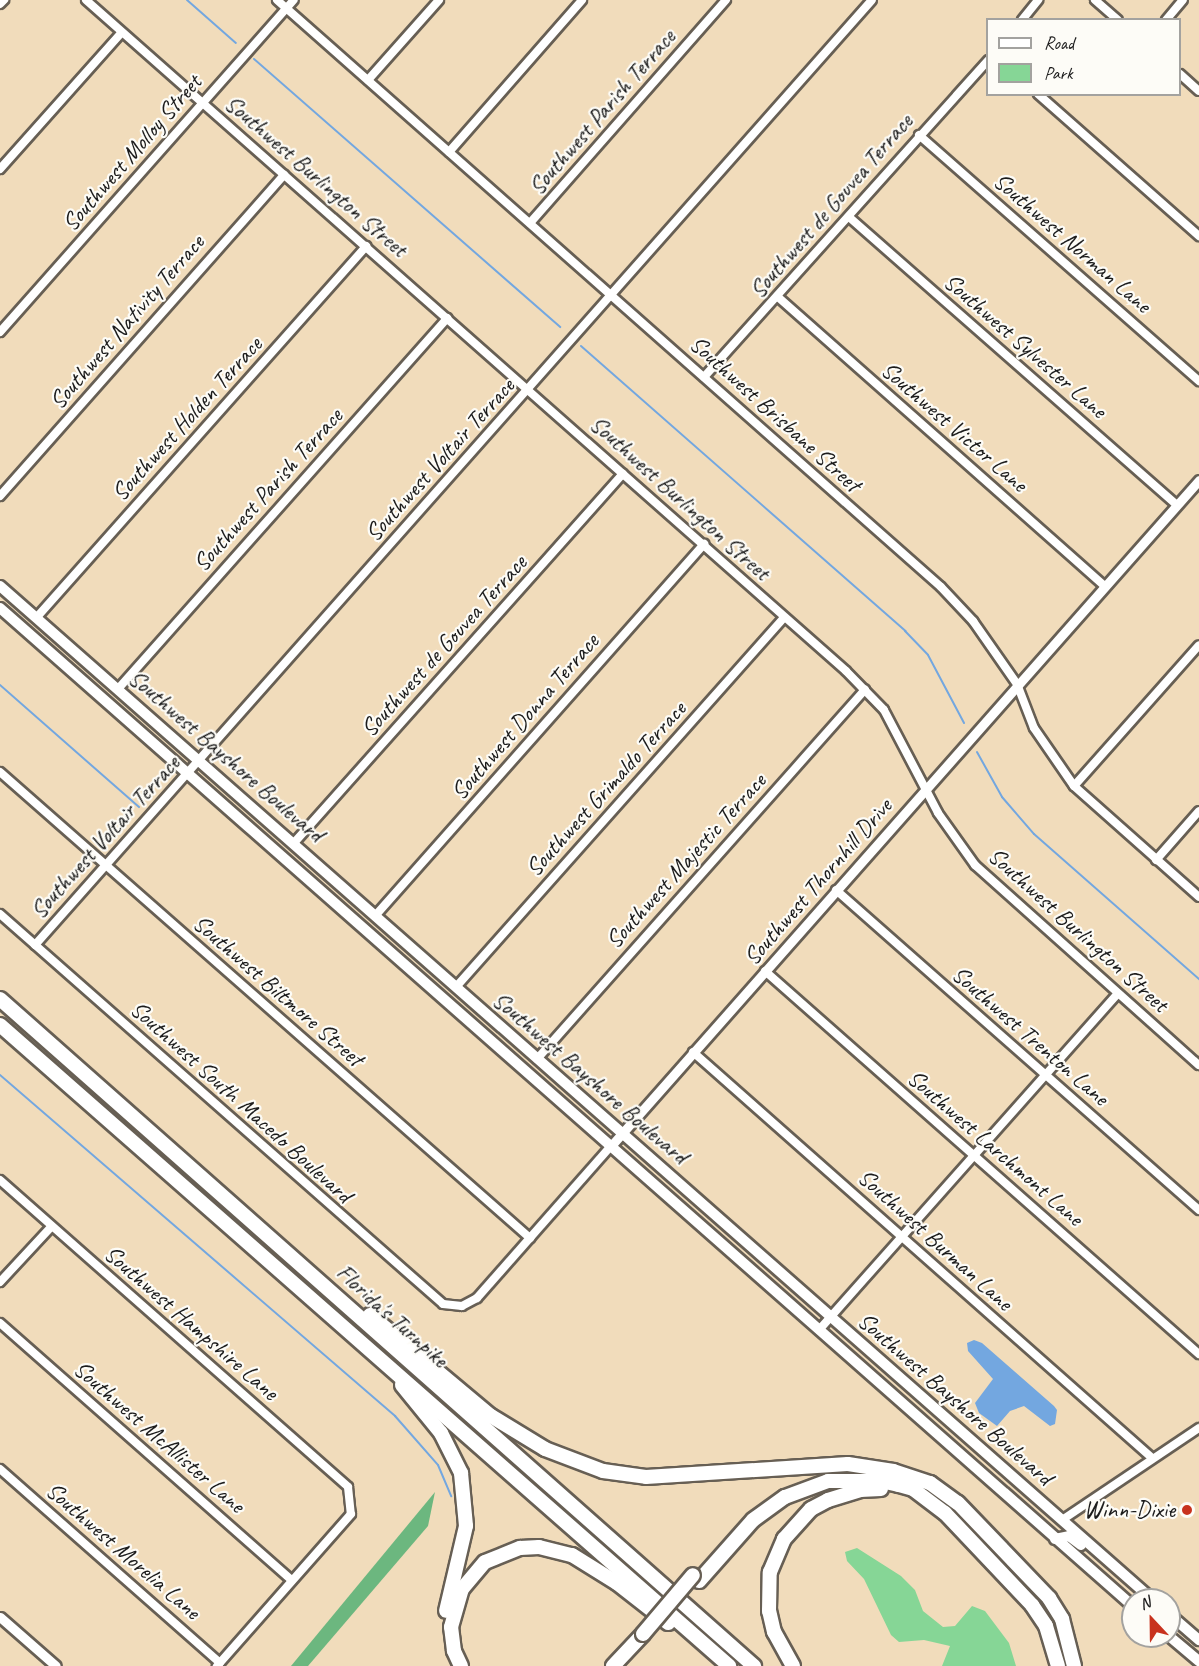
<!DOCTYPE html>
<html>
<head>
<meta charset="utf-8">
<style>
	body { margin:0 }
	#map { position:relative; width:1199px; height:1666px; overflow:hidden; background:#f1dcbb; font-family:Caveat,sans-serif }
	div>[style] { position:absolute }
	.green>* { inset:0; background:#86d696 }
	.forest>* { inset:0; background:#6cb77f }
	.water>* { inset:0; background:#73a7e0 }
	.stream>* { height:2px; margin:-1px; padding:0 1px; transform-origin:1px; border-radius:1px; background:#73a7e0 }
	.roads { filter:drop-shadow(2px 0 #675f54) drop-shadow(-2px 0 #675f54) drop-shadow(0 2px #675f54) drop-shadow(0 -2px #675f54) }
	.minor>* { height:8px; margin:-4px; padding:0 4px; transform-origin:4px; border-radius:4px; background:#fff }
	.tertiary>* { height:9px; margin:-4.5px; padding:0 4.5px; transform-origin:4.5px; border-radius:4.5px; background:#fff }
	.secondary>* { height:10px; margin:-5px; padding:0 5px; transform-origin:5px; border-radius:5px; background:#fff }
	.motorway>* { height:14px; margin:-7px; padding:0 7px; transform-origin:7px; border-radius:7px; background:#fff }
	.bridges { filter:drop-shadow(2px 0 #675f54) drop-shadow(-2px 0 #675f54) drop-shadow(0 2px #675f54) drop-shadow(0 -2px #675f54) }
	.motorway-bridge>* { height:14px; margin:-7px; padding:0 7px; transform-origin:7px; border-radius:7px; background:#fff }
	.dots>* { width:16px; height:16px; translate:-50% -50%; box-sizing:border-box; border:3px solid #fdfcf7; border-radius:50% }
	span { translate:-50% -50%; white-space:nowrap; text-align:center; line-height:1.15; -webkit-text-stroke:4.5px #fdfcf7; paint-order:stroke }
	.street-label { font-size:24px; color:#1c1c1c }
	.poi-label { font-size:24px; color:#1c1c1c }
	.right { translate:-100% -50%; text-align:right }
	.legend { position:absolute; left:986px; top:18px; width:195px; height:78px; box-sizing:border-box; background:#fdfcf7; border:2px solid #a3a29f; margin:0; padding:8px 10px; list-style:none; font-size:18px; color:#1c1c1c }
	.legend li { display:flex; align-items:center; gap:12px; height:30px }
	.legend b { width:30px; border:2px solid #a3a29f }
	.north { position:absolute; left:1121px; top:1588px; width:60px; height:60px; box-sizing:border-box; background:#fdfcf7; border:2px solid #a3a29f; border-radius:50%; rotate:338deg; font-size:16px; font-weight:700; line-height:24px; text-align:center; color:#1c1c1c }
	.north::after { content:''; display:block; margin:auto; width:21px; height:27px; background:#c8321e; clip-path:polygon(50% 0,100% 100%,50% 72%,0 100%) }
</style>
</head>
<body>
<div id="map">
	<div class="green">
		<div style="clip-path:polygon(857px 1548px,901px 1576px,915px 1590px,923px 1611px,943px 1627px,955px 1626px,972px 1606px,985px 1611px,1009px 1643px,1016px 1666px,942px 1666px,950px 1646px,924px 1640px,899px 1642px,891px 1635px,864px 1579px,847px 1561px,845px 1552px)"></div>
	</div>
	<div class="forest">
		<div style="clip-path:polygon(435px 1492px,428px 1526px,308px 1666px,291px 1666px)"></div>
	</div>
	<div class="water">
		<div style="clip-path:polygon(974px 1340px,982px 1343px,1054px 1406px,1057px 1410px,1055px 1424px,1050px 1426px,1024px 1406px,1010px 1411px,997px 1426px,979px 1413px,975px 1403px,993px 1379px,968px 1351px,967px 1343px)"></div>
	</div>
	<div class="stream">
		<div style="left:187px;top:0;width:65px;rotate:41.3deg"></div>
		<div style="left:254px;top:59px;width:407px;rotate:41.2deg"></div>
		<div style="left:581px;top:346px;width:432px;rotate:41.3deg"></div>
		<div style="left:905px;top:631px;width:33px;rotate:46deg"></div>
		<div style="left:928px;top:655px;width:77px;rotate:62.1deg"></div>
		<div style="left:0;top:685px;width:185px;rotate:41.3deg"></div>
		<div style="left:977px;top:752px;width:51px;rotate:60.9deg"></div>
		<div style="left:1002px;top:797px;width:49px;rotate:49.1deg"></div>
		<div style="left:1034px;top:834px;width:220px;rotate:41.3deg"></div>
		<div style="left:0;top:1075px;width:522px;rotate:40.8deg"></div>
		<div style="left:395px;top:1416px;width:65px;rotate:48.7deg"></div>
		<div style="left:438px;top:1465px;width:34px;rotate:67deg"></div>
	</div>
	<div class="roads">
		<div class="minor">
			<div style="left:86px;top:0;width:1014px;rotate:41.44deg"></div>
			<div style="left:846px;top:671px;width:54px;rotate:45.7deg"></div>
			<div style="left:884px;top:710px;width:116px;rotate:62.3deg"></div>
			<div style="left:938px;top:813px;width:64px;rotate:54.6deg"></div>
			<div style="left:975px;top:865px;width:300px;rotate:41.8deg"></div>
			<div style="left:277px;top:0;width:886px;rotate:41.48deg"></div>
			<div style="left:941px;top:587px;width:47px;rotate:46.7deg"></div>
			<div style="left:973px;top:621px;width:77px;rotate:55.1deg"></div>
			<div style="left:1017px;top:684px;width:47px;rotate:68.9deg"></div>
			<div style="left:1034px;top:728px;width:70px;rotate:55.4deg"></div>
			<div style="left:1074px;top:786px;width:167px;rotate:41.6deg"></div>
			<div style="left:1095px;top:0;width:30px;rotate:41deg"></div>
			<div style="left:0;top:4px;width:6px;rotate:-45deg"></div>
			<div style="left:1022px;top:20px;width:26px;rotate:-51deg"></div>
			<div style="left:1166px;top:20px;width:26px;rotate:-50deg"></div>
			<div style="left:1180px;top:74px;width:25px;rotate:42deg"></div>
			<div style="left:368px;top:80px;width:107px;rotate:-48.4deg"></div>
			<div style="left:1038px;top:94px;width:215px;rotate:41.4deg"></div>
			<div style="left:919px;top:135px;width:373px;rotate:41.3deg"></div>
			<div style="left:449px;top:152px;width:202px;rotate:-48.8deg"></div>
			<div style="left:0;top:169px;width:183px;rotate:-48.3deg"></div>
			<div style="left:849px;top:217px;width:436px;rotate:41.3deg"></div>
			<div style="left:530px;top:223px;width:297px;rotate:-48.7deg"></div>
			<div style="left:778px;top:297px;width:436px;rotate:41.5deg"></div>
			<div style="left:0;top:332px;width:443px;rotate:-48.5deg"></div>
			<div style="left:704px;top:377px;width:426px;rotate:-48.1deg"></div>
			<div style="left:0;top:496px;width:429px;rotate:-48.5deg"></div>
			<div style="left:37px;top:617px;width:496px;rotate:-48.4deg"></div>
			<div style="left:118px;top:689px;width:496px;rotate:-48.4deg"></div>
			<div style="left:0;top:772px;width:706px;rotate:41.32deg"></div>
			<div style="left:1074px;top:786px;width:188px;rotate:-48.4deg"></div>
			<div style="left:293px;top:844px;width:496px;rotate:-48.3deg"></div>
			<div style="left:1156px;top:860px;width:65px;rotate:-48.7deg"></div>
			<div style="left:836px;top:890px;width:484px;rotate:41.4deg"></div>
			<div style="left:0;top:914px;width:590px;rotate:41.36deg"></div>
			<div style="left:443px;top:1304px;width:19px;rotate:6deg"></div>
			<div style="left:462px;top:1306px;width:17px;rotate:-28deg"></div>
			<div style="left:477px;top:1298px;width:201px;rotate:-48.6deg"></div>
			<div style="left:375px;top:916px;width:497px;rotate:-48.5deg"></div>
			<div style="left:35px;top:945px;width:1262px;rotate:-48.47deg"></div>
			<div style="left:765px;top:971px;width:579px;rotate:41.43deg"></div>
			<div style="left:456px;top:987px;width:494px;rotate:-48.4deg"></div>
			<div style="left:693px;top:1052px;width:611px;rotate:41.49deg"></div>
			<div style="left:537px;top:1059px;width:494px;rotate:-48.4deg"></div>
			<div style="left:0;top:1180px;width:464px;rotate:41.4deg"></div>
			<div style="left:348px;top:1487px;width:27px;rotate:84deg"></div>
			<div style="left:351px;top:1514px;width:203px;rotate:131.4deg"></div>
			<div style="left:0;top:1282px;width:76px;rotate:-47.1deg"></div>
			<div style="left:0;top:1323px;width:389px;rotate:41.4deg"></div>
			<div style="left:819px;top:1330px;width:449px;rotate:-48.4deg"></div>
			<div style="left:0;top:1469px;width:293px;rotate:41.4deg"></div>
			<div style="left:1062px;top:1520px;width:165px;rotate:-33.9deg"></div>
		</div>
		<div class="tertiary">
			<div style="left:610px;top:1147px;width:890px;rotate:-48.55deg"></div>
			<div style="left:0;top:1617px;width:74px;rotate:41.2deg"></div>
		</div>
		<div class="secondary">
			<div style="left:0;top:586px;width:1535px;rotate:41.33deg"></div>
			<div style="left:0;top:608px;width:1510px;rotate:41.38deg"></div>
			<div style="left:1055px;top:1539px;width:14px;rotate:-12deg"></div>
			<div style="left:1069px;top:1536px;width:15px;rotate:37deg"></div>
			<div style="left:1169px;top:1614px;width:40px;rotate:41deg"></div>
			<div style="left:1169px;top:1636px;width:39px;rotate:40deg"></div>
		</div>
		<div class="motorway">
			<div style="left:0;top:999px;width:1007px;rotate:41.5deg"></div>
			<div style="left:0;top:1025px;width:971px;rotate:41.32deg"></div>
			<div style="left:370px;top:1315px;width:158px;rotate:39.9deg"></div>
			<div style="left:491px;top:1416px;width:63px;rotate:31.4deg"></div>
			<div style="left:545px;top:1449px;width:62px;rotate:20.8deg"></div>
			<div style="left:603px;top:1471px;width:43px;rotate:7.9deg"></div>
			<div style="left:646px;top:1477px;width:202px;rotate:-3.7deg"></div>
			<div style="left:848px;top:1464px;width:46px;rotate:8.8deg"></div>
			<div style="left:893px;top:1471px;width:39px;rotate:18deg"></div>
			<div style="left:930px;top:1483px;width:34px;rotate:36deg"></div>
			<div style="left:958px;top:1503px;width:132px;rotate:46.2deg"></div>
			<div style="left:1049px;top:1598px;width:25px;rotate:58deg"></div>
			<div style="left:1062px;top:1619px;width:49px;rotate:75.7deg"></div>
			<div style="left:402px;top:1385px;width:62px;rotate:50.9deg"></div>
			<div style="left:441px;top:1433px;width:45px;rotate:63.4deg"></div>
			<div style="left:461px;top:1473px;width:53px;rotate:84.6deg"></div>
			<div style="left:466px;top:1526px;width:87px;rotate:103.2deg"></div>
			<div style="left:699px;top:1581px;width:81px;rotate:-48.5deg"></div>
			<div style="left:753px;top:1520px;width:39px;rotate:-36deg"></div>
			<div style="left:785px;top:1497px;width:46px;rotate:-20.4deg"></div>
			<div style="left:828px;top:1481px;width:53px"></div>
			<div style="left:881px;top:1481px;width:18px;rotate:13deg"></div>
			<div style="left:899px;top:1485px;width:15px;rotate:16deg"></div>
			<div style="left:913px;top:1489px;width:40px;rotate:37deg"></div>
			<div style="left:945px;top:1513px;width:127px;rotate:46.6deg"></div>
			<div style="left:1032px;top:1605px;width:25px;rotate:56deg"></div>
			<div style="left:1046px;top:1626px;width:42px;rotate:73.3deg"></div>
			<div style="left:461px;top:1666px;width:17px;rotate:-115deg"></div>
			<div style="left:454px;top:1651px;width:24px;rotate:-97deg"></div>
			<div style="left:451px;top:1627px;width:40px;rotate:-74deg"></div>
			<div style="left:462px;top:1589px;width:35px;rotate:-50deg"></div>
			<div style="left:485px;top:1562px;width:38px;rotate:-22deg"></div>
			<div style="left:520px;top:1548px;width:19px;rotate:-3deg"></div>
			<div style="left:539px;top:1547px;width:34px;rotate:14deg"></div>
			<div style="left:572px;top:1555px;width:53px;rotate:31.9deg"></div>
			<div style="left:617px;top:1583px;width:65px;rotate:38.1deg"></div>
			<div style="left:613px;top:1666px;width:44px;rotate:-46.8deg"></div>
			<div style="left:793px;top:1666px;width:39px;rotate:-119deg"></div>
			<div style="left:774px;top:1632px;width:22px;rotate:-103deg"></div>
			<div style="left:769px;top:1611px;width:39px;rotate:-89deg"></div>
			<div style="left:770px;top:1572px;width:36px;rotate:-67deg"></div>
			<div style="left:784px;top:1539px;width:40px;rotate:-48deg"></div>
			<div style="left:811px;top:1509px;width:19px;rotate:-28deg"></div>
			<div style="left:828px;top:1500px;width:34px;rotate:-17deg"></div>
			<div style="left:860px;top:1490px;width:21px;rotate:-3deg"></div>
		</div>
	</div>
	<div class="bridges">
		<div class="motorway-bridge">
			<div style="left:643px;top:1634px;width:77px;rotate:-49.7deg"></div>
		</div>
	</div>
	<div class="dots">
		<div style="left:1187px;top:1510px;background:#c8321e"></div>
	</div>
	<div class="street-label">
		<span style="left:602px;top:112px;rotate:-49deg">Southwest Parish Terrace</span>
		<span style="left:132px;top:153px;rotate:-49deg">Southwest Molloy Street</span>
		<span style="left:316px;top:176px;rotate:41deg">Southwest Burlington Street</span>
		<span style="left:831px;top:206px;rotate:-49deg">Southwest de Gouvea Terrace</span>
		<span style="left:1072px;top:243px;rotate:41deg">Southwest Norman Lane</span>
		<span style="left:127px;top:322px;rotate:-49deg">Southwest Nativity Terrace</span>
		<span style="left:1025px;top:346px;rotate:41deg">Southwest Sylvester Lane</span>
		<span style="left:775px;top:414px;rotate:42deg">Southwest Brisbane Street</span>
		<span style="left:187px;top:419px;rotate:-48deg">Southwest Holden Terrace</span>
		<span style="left:954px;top:427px;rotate:41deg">Southwest Victor Lane</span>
		<span style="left:440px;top:460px;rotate:-48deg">Southwest Voltair Terrace</span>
		<span style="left:268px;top:490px;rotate:-48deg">Southwest Parish Terrace</span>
		<span style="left:680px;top:498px;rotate:42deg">Southwest Burlington Street</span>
		<span style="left:444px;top:646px;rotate:-48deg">Southwest de Gouvea Terrace</span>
		<span style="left:525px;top:717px;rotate:-49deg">Southwest Donna Terrace</span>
		<span style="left:226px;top:756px;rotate:41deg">Southwest Bayshore Boulevard</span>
		<span style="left:606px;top:789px;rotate:-48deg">Southwest Grimaldo Terrace</span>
		<span style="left:105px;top:837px;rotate:-48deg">Southwest Voltair Terrace</span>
		<span style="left:686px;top:861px;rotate:-48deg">Southwest Majestic Terrace</span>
		<span style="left:818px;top:882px;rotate:-49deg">Southwest Thornhill Drive</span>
		<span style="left:1078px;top:930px;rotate:42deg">Southwest Burlington Street</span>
		<span style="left:278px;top:991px;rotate:41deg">Southwest Biltmore Street</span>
		<span style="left:1030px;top:1036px;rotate:41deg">Southwest Trenton Lane</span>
		<span style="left:590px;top:1078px;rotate:41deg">Southwest Bayshore Boulevard</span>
		<span style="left:241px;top:1102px;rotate:42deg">Southwest South Macedo Boulevard</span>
		<span style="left:995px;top:1148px;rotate:41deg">Southwest Larchmont Lane</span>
		<span style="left:935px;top:1240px;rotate:42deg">Southwest Burman Lane</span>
		<span style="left:392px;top:1316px;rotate:42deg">Florida's Turnpike</span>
		<span style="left:191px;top:1323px;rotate:41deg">Southwest Hampshire Lane</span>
		<span style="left:955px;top:1399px;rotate:41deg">Southwest Bayshore Boulevard</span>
		<span style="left:159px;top:1437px;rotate:41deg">Southwest McAllister Lane</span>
		<span style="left:123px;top:1551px;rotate:41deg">Southwest Morelia Lane</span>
	</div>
	<div class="poi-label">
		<span class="right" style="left:1175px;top:1510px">Winn-Dixie</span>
	</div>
	<ul class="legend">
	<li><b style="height:8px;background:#fff"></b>Road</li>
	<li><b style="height:16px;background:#86d696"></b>Park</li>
	</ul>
	<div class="north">N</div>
</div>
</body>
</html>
